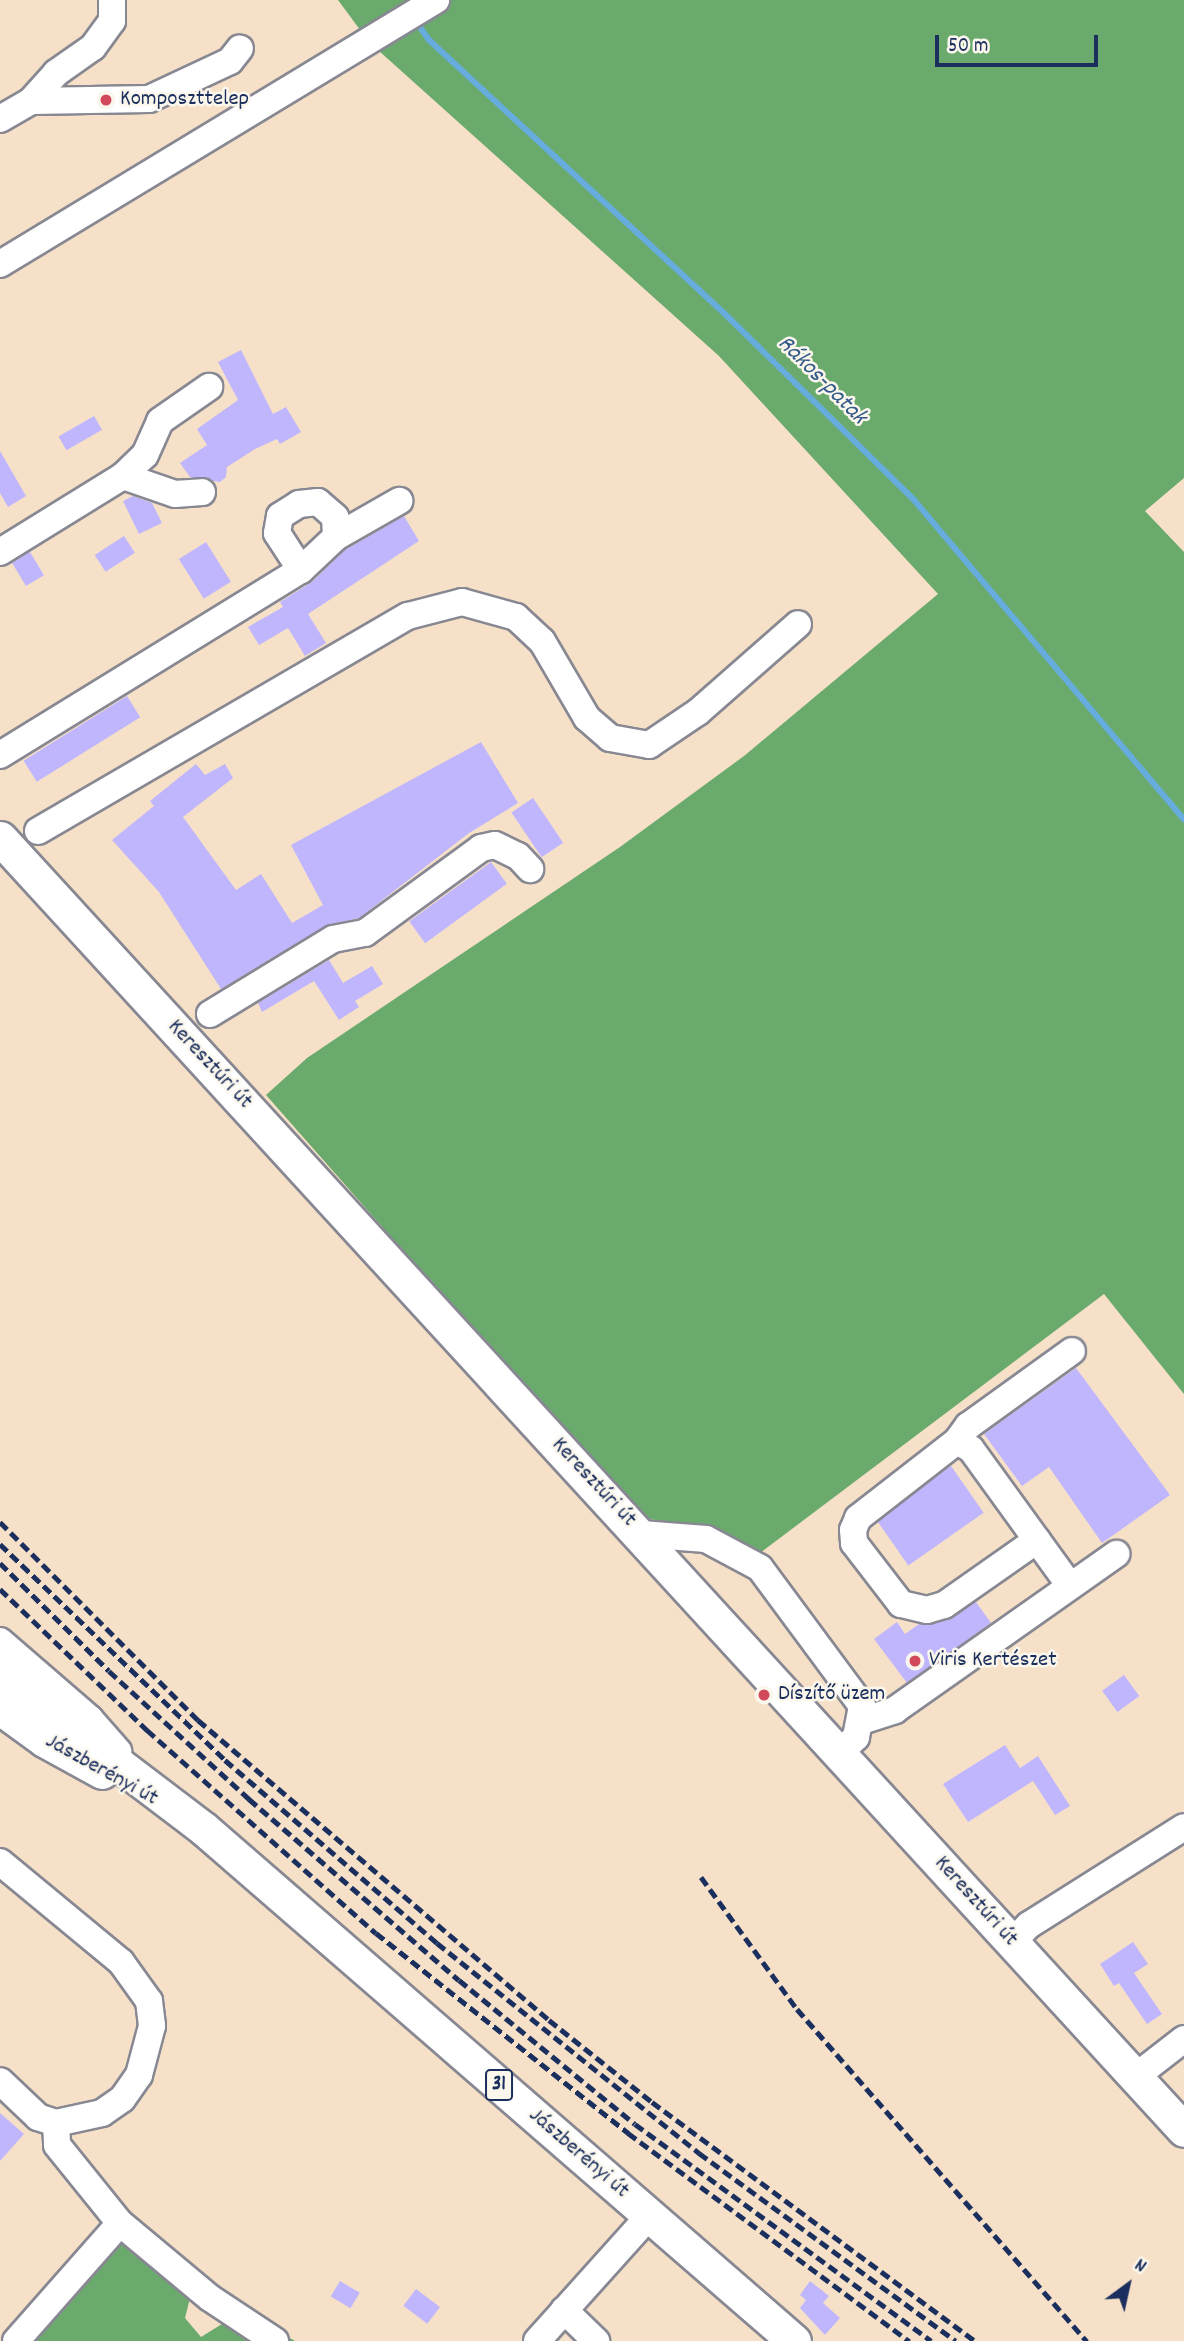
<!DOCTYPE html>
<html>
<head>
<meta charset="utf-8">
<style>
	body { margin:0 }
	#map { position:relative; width:1184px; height:2341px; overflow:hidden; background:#f6e1c8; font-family:Dekko,sans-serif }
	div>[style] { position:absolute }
	.forest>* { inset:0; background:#6aaa6d }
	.stream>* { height:6px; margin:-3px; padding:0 3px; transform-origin:3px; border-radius:3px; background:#66acdd }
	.building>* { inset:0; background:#c0b6fd; transform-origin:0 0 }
	.roads { filter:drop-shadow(2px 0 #888893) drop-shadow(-2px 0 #888893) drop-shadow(0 2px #888893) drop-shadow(0 -2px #888893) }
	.minor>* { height:26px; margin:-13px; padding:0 13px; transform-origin:13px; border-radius:13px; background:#fff }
	.major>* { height:33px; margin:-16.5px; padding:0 16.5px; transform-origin:16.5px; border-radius:16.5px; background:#fff }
	.rail>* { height:5px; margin-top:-2.5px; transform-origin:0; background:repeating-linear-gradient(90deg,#1b2f5e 0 10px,transparent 0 15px) }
	.dots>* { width:19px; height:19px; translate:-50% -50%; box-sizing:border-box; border:4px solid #fbf7ec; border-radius:50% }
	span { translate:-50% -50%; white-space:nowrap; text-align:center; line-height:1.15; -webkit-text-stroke:5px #fbf7ec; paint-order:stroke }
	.shield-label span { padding:2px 5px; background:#fbf7ec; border:2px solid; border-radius:5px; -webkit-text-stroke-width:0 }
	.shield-label { font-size:21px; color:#1b2f5e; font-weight:700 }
	.poi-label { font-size:23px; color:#1b2f5e }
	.left { translate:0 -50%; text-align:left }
	.street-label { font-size:23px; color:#1b2f5e }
	.water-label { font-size:24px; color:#355b8a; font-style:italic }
	.north { position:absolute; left:1093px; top:2250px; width:70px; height:70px; -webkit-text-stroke:5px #fbf7ec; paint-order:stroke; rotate:33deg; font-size:19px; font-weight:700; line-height:28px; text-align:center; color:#1b2f5e }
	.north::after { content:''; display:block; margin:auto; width:24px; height:32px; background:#1b2f5e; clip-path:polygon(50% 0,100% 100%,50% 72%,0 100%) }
	.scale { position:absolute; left:935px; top:35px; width:163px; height:32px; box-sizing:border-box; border:4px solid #1b2f5e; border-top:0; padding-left:9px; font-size:21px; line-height:24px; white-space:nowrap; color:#1b2f5e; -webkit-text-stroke:5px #fbf7ec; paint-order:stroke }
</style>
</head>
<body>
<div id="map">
	<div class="forest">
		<div style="clip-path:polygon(338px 0,1184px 0,1184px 478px,1145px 511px,1184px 552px,1184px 1394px,1104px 1294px,756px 1556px,705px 1531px,637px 1516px,266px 1095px,307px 1058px,620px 847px,744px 756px,938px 594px,719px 356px,369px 42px)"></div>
		<div style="clip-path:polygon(123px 2237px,144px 2252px,165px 2241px,195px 2278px,185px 2318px,201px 2337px,243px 2311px,295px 2341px,31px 2341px)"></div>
	</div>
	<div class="stream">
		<div style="left:415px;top:20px;width:24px;rotate:55deg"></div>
		<div style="left:429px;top:40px;width:403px;rotate:42.8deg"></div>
		<div style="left:725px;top:314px;width:265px;rotate:44.5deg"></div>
		<div style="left:914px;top:500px;width:418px;rotate:49.8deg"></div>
	</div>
	<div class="building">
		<div style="clip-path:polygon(241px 350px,273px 414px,286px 407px,301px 432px,280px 444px,277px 439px,255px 449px,227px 467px,226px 477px,220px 482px,190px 477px,180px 463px,207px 445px,197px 429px,238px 400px,218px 362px)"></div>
		<div style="left:94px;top:416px;width:16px;height:41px;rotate:60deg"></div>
		<div style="clip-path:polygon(0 451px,26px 496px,8px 507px,0 493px)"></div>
		<div style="clip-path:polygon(133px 496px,152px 503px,162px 523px,139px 534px,123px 501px)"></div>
		<div style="clip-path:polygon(404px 516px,419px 541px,308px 614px,326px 643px,305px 656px,288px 628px,259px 645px,248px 627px,283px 607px,280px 602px,312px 582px,345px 550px)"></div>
		<div style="left:124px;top:536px;width:20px;height:35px;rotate:57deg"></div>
		<div style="left:206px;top:542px;width:47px;height:32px;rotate:58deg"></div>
		<div style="left:30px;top:552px;width:27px;height:21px;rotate:59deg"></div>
		<div style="left:127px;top:696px;width:25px;height:122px;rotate:58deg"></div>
		<div style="clip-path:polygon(481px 742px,518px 803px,469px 833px,359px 918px,325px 926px,221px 989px,159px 892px,112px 840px,154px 806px,150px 801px,196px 764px,205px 775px,225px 764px,233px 778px,183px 817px,236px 890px,261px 874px,292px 923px,323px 905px,291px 845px)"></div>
		<div style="left:533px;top:798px;width:54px;height:26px;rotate:56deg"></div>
		<div style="left:491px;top:862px;width:27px;height:101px;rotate:54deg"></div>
		<div style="clip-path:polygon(329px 960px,343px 983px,372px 966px,383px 984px,355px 1001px,359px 1007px,339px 1020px,314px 981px,262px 1012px,258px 1003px)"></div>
		<div style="clip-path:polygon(1076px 1368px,1170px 1495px,1102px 1543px,1049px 1467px,1022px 1486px,984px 1434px)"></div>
		<div style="left:951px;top:1466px;width:57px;height:92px;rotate:55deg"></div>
		<div style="clip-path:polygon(976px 1602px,991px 1623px,907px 1683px,874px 1639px,897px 1622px,905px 1634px,919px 1624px,948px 1620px)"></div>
		<div style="left:1124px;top:1675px;width:26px;height:27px;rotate:54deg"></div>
		<div style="clip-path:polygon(1005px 1745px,1020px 1768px,1038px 1756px,1070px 1806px,1055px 1815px,1033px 1781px,968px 1822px,943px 1784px)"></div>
		<div style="clip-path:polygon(1133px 1942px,1148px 1964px,1134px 1973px,1162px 2014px,1147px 2024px,1119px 1983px,1114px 1986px,1100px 1964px)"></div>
		<div style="clip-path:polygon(0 2113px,24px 2134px,0 2161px)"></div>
		<div style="left:340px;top:2281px;width:23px;height:18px;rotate:31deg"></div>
		<div style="clip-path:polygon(810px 2281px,829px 2296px,823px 2303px,840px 2318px,825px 2335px,800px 2308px,806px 2300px,800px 2295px)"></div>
		<div style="left:416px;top:2289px;width:30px;height:21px;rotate:37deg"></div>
	</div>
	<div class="roads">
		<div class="minor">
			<div style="left:31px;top:101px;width:38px;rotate:-48deg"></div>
			<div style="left:56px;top:73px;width:45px;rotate:-35.1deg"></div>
			<div style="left:93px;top:47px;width:32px;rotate:-54deg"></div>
			<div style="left:112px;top:21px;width:21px;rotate:-90deg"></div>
			<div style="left:0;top:119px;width:36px;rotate:-30deg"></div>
			<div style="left:31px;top:101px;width:118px;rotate:-1deg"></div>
			<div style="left:149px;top:99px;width:89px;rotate:-25.1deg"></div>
			<div style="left:230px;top:61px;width:16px;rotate:-52deg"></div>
			<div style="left:0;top:264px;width:510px;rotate:-31.2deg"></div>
			<div style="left:123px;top:476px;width:30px;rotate:-44deg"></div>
			<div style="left:145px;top:455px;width:37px;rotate:-66deg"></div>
			<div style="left:160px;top:421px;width:60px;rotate:-34.8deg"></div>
			<div style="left:0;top:552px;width:145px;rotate:-31.7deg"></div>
			<div style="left:123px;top:476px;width:55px;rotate:19.1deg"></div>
			<div style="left:175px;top:494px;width:27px;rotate:-4deg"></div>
			<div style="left:301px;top:570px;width:44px;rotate:-123deg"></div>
			<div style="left:277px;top:533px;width:17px;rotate:-80deg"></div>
			<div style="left:280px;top:516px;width:22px;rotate:-32deg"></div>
			<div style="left:299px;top:504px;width:19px;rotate:-6deg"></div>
			<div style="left:318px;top:502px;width:23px;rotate:41deg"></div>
			<div style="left:335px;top:517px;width:20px;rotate:87deg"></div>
			<div style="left:0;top:755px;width:353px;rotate:-31.6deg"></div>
			<div style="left:301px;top:570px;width:48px;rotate:-43.3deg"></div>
			<div style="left:336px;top:537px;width:73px;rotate:-29.7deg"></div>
			<div style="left:38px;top:831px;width:428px;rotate:-30.2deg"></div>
			<div style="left:408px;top:616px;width:56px;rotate:-14.5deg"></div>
			<div style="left:462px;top:602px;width:56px;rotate:15.5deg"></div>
			<div style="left:516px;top:617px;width:35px;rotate:43deg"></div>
			<div style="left:542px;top:641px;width:89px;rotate:59.7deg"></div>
			<div style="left:587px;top:718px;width:30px;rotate:41deg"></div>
			<div style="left:610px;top:738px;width:40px;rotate:10deg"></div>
			<div style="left:649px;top:745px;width:59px;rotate:-34deg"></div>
			<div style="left:698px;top:712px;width:133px;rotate:-41.3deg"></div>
			<div style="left:210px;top:1014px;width:144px;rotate:-31.4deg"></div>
			<div style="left:333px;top:939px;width:33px;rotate:-11deg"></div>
			<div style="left:365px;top:933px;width:144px;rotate:-36.2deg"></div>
			<div style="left:481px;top:848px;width:14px;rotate:-12deg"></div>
			<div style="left:495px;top:845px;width:25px;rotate:26deg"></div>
			<div style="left:518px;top:856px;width:18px;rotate:47deg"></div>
			<div style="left:957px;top:1441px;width:16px;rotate:30deg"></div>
			<div style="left:971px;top:1449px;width:169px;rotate:54.1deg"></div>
			<div style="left:641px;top:1534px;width:65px;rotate:4.4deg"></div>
			<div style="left:706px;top:1539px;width:61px;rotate:28.2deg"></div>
			<div style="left:760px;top:1568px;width:172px;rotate:53.5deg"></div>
			<div style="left:862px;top:1706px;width:32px;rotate:101deg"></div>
			<div style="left:856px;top:1737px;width:24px;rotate:135deg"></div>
			<div style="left:1037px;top:1540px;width:113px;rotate:145deg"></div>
			<div style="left:944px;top:1605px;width:18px;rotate:164deg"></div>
			<div style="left:927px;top:1610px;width:27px;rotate:-167deg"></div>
			<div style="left:901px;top:1604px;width:77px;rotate:-127.6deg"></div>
			<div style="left:854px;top:1543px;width:13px;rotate:-94deg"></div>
			<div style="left:853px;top:1530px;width:13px;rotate:-67deg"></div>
			<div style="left:858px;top:1518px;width:125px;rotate:-37.9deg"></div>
			<div style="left:957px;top:1441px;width:19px;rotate:-54deg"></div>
			<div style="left:968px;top:1426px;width:128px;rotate:-35.8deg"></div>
			<div style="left:0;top:1641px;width:119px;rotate:40.9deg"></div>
			<div style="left:90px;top:1719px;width:43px;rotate:48.8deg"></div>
			<div style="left:862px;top:1721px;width:35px;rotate:-18deg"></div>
			<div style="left:895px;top:1710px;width:271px;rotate:-35.2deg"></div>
			<div style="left:0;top:1862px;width:157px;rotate:39.6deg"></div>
			<div style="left:121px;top:1962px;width:48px;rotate:54.3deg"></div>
			<div style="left:149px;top:2001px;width:25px;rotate:83deg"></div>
			<div style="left:152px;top:2026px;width:51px;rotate:104.9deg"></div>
			<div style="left:139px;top:2075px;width:29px;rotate:125deg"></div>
			<div style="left:122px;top:2099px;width:24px;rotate:145deg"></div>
			<div style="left:102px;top:2113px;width:47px;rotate:167.7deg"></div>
			<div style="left:56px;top:2123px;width:19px;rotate:-162deg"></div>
			<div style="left:38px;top:2117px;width:52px;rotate:-136.5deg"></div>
			<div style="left:1012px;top:1943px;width:25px;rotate:-47deg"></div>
			<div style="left:1029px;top:1925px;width:183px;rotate:-32.3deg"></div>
			<div style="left:1135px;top:2077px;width:62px;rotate:-37.8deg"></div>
			<div style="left:56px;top:2123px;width:22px;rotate:87deg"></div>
			<div style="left:57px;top:2145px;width:100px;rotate:51.1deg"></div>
			<div style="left:120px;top:2223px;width:117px;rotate:39.8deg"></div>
			<div style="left:210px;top:2298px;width:78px;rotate:33.5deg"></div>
			<div style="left:564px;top:2310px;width:45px;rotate:44.1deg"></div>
			<div style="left:16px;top:2341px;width:157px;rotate:-48.6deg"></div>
			<div style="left:537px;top:2341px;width:168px;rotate:-48.1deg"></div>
		</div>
		<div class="major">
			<div style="left:0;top:838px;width:1752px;rotate:47.5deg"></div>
			<div style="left:0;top:1674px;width:256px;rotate:37.2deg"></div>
			<div style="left:204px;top:1829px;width:781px;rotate:40.95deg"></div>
			<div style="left:0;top:1708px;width:54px;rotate:36deg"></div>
			<div style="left:44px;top:1740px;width:66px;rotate:28.9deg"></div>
		</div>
	</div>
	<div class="rail">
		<div style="left:0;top:1522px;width:280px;rotate:45deg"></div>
		<div style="left:198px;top:1720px;width:462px;rotate:40.5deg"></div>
		<div style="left:549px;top:2020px;width:132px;rotate:38.5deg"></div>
		<div style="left:652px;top:2102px;width:402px;rotate:36.5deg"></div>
		<div style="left:0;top:1544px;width:312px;rotate:43.8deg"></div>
		<div style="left:225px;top:1760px;width:280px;rotate:40.8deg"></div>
		<div style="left:437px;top:1943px;width:336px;rotate:38.7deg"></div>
		<div style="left:699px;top:2153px;width:318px;rotate:36.2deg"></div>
		<div style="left:0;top:1563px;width:153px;rotate:44.7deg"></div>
		<div style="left:109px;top:1671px;width:190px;rotate:42.4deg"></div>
		<div style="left:249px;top:1799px;width:277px;rotate:40.8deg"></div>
		<div style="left:459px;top:1980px;width:227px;rotate:39.3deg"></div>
		<div style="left:635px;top:2124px;width:367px;rotate:36.2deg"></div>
		<div style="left:0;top:1589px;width:204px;rotate:43.8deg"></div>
		<div style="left:147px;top:1730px;width:306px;rotate:41.6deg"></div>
		<div style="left:376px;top:1933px;width:322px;rotate:38.4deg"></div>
		<div style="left:628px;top:2133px;width:350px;rotate:36.5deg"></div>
		<div style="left:701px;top:1877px;width:163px;rotate:54deg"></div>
		<div style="left:797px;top:2009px;width:441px;rotate:48.9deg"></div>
	</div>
	<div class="dots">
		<div style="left:106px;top:100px;background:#d1495b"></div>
		<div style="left:915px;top:1661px;background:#d1495b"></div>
		<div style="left:764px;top:1695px;background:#d1495b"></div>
	</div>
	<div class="shield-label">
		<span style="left:499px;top:2085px">31</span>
	</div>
	<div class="poi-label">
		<span class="left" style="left:120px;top:100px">Komposzttelep</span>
		<span class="left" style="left:929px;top:1661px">Viris Kertészet</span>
		<span class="left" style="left:778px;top:1695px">Díszítő üzem</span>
	</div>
	<div class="street-label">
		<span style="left:209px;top:1065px;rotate:47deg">Keresztúri út</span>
		<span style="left:593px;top:1483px;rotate:47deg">Keresztúri út</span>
		<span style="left:101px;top:1771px;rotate:29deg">Jászberényi út</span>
		<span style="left:975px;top:1902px;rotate:48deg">Keresztúri út</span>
		<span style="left:578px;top:2154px;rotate:41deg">Jászberényi út</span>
	</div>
	<div class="water-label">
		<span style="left:821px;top:381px;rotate:45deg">Rákos-patak</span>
	</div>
	<div class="north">N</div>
	<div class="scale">50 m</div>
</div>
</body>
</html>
